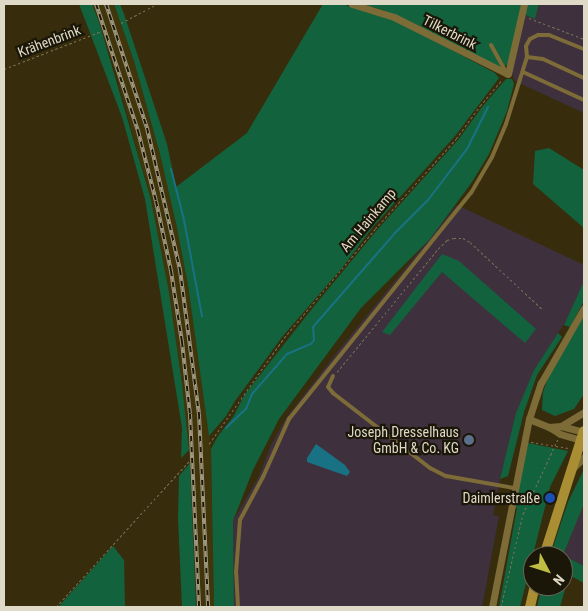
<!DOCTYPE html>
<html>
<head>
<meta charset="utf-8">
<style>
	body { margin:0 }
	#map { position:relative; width:588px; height:611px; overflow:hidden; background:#372d0d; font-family:"Roboto Condensed",sans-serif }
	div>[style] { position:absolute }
	.built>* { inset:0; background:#41350b }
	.industrial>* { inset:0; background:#3e303d }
	.green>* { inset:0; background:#13623e }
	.water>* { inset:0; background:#197284 }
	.stream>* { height:2px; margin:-1px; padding:0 1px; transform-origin:1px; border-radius:1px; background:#197284 }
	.path>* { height:1px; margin-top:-0.5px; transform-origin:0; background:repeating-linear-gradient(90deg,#797157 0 2.5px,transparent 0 5px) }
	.service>* { height:4px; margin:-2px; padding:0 2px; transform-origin:2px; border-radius:2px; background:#7d6c38 }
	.minor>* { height:7px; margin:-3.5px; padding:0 3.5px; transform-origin:3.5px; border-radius:3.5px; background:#7d6c38 }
	.secondary>* { height:10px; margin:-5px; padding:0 5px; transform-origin:5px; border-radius:5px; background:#a98e34 }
	.rail>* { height:4px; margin-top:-2px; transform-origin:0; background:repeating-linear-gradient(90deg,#1a1608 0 5.5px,#9f9780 0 11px); box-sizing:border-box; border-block:1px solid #9f9780 }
	.dots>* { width:14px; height:14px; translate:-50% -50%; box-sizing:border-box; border:2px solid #1a1608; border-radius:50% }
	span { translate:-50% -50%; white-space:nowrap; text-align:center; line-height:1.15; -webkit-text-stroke:4.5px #1a1608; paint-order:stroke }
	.street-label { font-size:14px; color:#dfd9c7 }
	.poi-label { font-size:14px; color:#dfd9c7 }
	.right { translate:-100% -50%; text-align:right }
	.frame { position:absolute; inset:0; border:5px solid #dfd9c7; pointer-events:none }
	.north { position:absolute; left:523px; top:546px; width:50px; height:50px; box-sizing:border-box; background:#1a1608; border:1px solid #696454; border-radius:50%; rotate:130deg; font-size:14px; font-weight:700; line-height:20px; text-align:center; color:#dfd9c7 }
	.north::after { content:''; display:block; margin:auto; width:18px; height:22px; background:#bebf42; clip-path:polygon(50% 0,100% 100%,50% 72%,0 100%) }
</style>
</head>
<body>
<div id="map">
	<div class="built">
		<div style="clip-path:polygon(92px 4px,114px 4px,134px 61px,160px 154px,177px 228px,188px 285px,211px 449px,214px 607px,196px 607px,190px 463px,182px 384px,169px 292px,151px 200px,115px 71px)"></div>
	</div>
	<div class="industrial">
		<div style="clip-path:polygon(539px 4px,584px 4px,584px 113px,515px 81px,509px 64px,520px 13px,535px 18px)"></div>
		<div style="clip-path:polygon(457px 205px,584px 265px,584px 281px,566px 321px,534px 370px,502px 470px,493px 515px,499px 516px,482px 607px,234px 607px,233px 521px,259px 476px,271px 445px,286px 418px,338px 351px)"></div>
		<div style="clip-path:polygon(584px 504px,584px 566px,563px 555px)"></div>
	</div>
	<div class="green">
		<div style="clip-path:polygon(79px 4px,92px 4px,99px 22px,151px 200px,169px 292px,182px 384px,189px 450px,181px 458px,182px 428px,145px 199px,122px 117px)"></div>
		<div style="clip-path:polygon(114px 4px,120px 4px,124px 14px,167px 144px,176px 187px,247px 133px,323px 4px,342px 4px,395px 20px,495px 73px,499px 78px,455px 136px,373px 227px,342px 268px,282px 337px,235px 401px,226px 416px,209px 436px,188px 285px,177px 228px,160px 154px,134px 61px)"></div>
		<div style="clip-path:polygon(361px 4px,539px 4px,535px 19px,521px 13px,509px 64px,499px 69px,383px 10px)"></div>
		<div style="clip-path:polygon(506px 79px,512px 79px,514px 84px,507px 111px,489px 154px,472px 182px,430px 239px,361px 308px,279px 419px,253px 470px,233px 521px,234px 607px,214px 607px,211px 449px,218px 436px,233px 417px,245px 394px,315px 305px,377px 230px,458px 140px,482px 107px)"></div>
		<div style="clip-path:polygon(549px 148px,584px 170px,584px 228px,533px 184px,535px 151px)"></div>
		<div style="clip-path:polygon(442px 254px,459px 261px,536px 329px,525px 343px,442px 272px,390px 335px,382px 332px)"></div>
		<div style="clip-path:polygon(584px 281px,584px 301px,570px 327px,564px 325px)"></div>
		<div style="clip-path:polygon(584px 316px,584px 394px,574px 409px,555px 416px,542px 410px,543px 392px,549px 375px)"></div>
		<div style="clip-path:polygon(558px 333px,562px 337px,537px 375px,524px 412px,508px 476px,500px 479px,516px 413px,534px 370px)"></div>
		<div style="clip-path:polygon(528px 443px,568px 451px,550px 487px,520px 607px,499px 607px,517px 508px,514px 507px)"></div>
		<div style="clip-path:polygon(190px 463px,196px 607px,182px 607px,178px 518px,179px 476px)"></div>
		<div style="clip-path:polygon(584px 469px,584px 504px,563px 555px,584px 566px,584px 583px,569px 575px,560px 607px,537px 607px,542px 586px,563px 586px,563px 556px,550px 556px,568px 502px)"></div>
		<div style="clip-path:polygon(113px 546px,124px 560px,125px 607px,59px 606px)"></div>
	</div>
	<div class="water">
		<div style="clip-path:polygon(316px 444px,345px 465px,350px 472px,347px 476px,307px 462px,307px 458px)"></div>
	</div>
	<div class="stream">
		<div style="left:171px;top:169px;width:53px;rotate:75.7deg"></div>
		<div style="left:184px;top:220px;width:98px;rotate:79.4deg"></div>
		<div style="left:226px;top:428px;width:28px;rotate:-44deg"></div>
		<div style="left:246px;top:409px;width:16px;rotate:-68deg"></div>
		<div style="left:252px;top:394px;width:53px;rotate:-48.8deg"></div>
		<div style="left:287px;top:354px;width:26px;rotate:-23deg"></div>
		<div style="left:311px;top:344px;width:5px;rotate:-53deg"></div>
		<div style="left:314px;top:340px;width:13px;rotate:-94deg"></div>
		<div style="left:313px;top:327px;width:123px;rotate:-48.9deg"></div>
		<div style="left:394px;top:234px;width:48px;rotate:-45deg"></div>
		<div style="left:428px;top:200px;width:64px;rotate:-52.6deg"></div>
		<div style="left:467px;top:149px;width:47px;rotate:-63.4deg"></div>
	</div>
	<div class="path">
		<div style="left:529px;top:18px;width:59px;rotate:20.9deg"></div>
		<div style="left:121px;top:23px;width:41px;rotate:-27.8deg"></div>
		<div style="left:4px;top:69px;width:105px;rotate:-21.2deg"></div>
		<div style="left:337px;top:372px;width:159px;rotate:-50.6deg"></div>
		<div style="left:438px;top:249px;width:13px;rotate:-45deg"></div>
		<div style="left:447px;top:240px;width:7px;rotate:-16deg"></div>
		<div style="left:454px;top:238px;width:9px"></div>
		<div style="left:463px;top:238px;width:8px;rotate:30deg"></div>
		<div style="left:470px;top:242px;width:98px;rotate:42.9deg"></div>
		<div style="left:531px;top:442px;width:38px;rotate:9deg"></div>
		<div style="left:209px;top:444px;width:130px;rotate:-54.7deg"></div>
		<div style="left:284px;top:338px;width:142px;rotate:-50.1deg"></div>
		<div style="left:375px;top:229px;width:121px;rotate:-48deg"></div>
		<div style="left:456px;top:139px;width:41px;rotate:-54deg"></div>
		<div style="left:480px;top:106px;width:34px;rotate:-50deg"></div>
		<div style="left:56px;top:607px;width:199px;rotate:-47.6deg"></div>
		<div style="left:501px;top:607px;width:96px;rotate:-76.7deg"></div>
		<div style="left:523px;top:514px;width:83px;rotate:-65deg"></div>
	</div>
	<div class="service">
		<div style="left:491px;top:45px;width:31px;rotate:61deg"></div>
		<div style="left:527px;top:57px;width:16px;rotate:7deg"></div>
		<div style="left:543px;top:59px;width:45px;rotate:24.9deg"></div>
		<div style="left:523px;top:72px;width:67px;rotate:24.7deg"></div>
		<div style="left:333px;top:376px;width:12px;rotate:114deg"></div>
		<div style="left:328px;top:387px;width:8px;rotate:50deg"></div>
		<div style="left:333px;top:393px;width:123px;rotate:37.7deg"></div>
		<div style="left:430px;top:468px;width:18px;rotate:27deg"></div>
		<div style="left:446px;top:476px;width:69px;rotate:10deg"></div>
		<div style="left:238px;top:607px;width:34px;rotate:-93deg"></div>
		<div style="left:236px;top:573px;width:53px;rotate:-85.7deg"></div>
		<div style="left:240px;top:520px;width:49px;rotate:-61.9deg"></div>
		<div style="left:263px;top:477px;width:64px;rotate:-65.9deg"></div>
		<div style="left:289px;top:419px;width:290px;rotate:-51.2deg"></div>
		<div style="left:471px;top:193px;width:42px;rotate:-59.7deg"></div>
		<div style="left:492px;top:157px;width:36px;rotate:-67deg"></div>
		<div style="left:506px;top:124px;width:70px;rotate:-72.6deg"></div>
		<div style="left:527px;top:57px;width:11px;rotate:-95deg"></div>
		<div style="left:526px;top:46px;width:8px;rotate:-60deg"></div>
		<div style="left:530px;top:39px;width:9px;rotate:-27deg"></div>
		<div style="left:538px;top:35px;width:11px"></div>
		<div style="left:549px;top:35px;width:38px;rotate:22deg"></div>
	</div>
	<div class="minor">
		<div style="left:352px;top:4px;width:44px;rotate:17.2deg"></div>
		<div style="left:394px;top:17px;width:127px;rotate:26.6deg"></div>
		<div style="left:508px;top:74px;width:72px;rotate:-77.1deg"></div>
		<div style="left:529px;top:419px;width:22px;rotate:22deg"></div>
		<div style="left:549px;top:427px;width:13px;rotate:32deg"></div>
		<div style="left:560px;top:434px;width:25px;rotate:16deg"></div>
		<div style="left:561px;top:426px;width:27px;rotate:-31deg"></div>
		<div style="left:549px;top:427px;width:12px;rotate:-5deg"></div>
		<div style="left:561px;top:426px;width:24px;rotate:15deg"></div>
		<div style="left:573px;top:468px;width:16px;rotate:-45deg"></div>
		<div style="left:492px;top:607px;width:192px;rotate:-78.9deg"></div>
		<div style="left:529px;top:419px;width:38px;rotate:-72deg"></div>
		<div style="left:541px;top:383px;width:86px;rotate:-60.2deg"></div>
	</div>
	<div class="secondary">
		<div style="left:544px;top:556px;width:131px;rotate:-72.3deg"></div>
		<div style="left:530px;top:607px;width:22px;rotate:-77deg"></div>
	</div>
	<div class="rail">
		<div style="left:96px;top:4px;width:134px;rotate:71.7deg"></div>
		<div style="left:138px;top:131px;width:72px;rotate:75.6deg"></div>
		<div style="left:156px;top:201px;width:72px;rotate:77.9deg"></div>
		<div style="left:171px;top:271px;width:72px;rotate:81.2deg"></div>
		<div style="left:182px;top:342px;width:72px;rotate:83.7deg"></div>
		<div style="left:190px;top:414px;width:193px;rotate:87.3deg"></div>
		<div style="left:106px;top:4px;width:131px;rotate:71.7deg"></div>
		<div style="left:147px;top:128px;width:146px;rotate:76.9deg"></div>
		<div style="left:180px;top:270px;width:145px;rotate:82.5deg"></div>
		<div style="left:199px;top:414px;width:193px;rotate:87.3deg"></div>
	</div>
	<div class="dots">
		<div style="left:469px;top:440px;background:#5c6f8a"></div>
		<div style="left:550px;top:498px;background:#1a4fb4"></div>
	</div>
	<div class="street-label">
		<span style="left:450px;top:32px;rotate:27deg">Tilkerbrink</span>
		<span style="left:49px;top:41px;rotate:-21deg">Krähenbrink</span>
		<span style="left:368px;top:220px;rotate:-50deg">Am Hainkamp</span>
	</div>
	<div class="poi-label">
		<span class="right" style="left:459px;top:440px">Joseph Dresselhaus<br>GmbH &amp; Co. KG</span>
		<span class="right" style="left:540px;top:498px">Daimlerstraße</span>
	</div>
	<div class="frame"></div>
	<div class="north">N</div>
</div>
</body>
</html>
